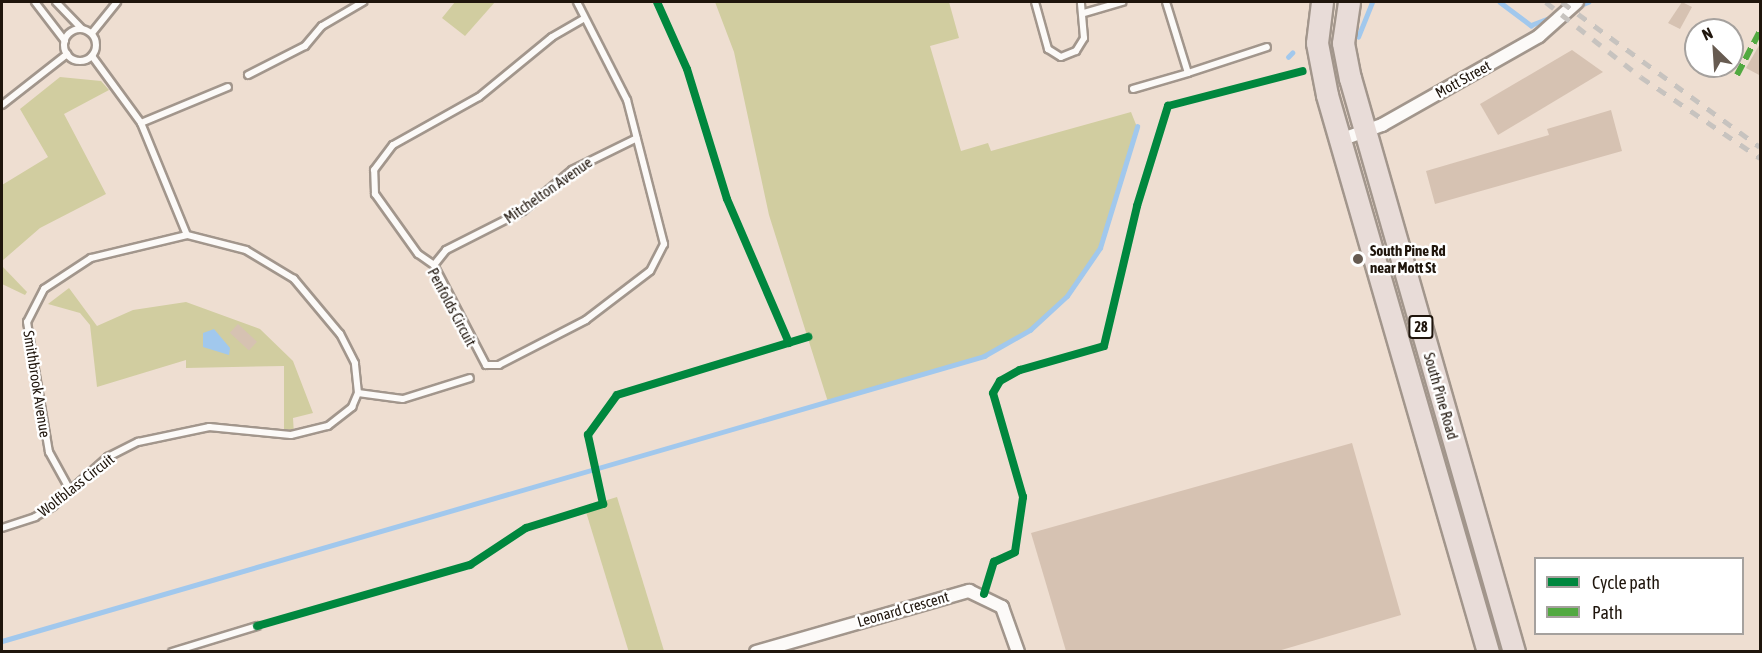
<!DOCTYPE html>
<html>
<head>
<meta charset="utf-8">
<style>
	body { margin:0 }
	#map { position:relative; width:1762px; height:653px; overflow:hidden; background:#eeded1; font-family:"Asap Condensed",sans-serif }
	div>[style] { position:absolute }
	.green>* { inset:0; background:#d1cda0; transform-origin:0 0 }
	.water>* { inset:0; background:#a1c8ed }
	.stream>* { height:4.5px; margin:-2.25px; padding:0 2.25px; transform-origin:2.25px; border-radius:2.25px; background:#a1c8ed }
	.building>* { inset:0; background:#d6c2b2; transform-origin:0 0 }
	.roads { filter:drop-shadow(2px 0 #a2968c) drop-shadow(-2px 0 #a2968c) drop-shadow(0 2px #a2968c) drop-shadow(0 -2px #a2968c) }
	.lane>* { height:6px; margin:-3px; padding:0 3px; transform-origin:3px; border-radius:3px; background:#fcfaf8 }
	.lane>.ring { margin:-3px; padding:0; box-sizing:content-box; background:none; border:6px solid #fcfaf8; border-radius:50% }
	.street>* { height:12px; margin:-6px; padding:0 6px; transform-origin:6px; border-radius:6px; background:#fcfaf8 }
	.highway>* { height:21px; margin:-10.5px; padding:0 10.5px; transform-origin:10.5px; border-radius:10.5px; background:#e8dcd8 }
	.rail>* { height:4.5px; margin-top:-2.25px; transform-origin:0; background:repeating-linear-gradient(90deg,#c7c3bf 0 10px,transparent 0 20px) }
	.quiet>* { height:6px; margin-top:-3px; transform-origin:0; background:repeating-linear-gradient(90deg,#52a941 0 12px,transparent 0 18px) }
	.cycleway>* { height:8px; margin:-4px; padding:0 4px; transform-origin:4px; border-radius:4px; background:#00873e }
	.dots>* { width:16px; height:16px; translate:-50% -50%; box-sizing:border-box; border:3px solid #fff; border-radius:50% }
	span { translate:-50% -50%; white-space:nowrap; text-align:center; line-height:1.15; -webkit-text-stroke:5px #fff; paint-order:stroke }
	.shield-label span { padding:2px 4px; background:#fff; border:2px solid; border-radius:4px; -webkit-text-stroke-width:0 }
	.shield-label { font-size:14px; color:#1f150c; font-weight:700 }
	.street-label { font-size:15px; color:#1f150c }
	.poi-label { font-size:15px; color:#1f150c; font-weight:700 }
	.left { translate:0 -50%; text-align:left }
	.frame { position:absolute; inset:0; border:3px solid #1f150c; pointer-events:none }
	.legend { position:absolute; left:1534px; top:557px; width:210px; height:78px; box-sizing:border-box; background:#fff; border:2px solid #a5a19e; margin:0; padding:8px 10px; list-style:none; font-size:18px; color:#1f150c }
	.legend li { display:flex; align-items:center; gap:12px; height:30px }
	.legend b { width:30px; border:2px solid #a5a19e }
	.north { position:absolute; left:1684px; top:18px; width:60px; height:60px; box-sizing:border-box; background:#fff; border:2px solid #a5a19e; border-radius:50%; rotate:335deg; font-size:16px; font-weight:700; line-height:24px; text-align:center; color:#1f150c }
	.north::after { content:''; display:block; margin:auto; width:21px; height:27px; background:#675b51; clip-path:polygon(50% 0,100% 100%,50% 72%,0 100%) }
</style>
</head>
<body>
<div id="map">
	<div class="green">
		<div style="clip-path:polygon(455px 2px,495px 2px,465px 36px,442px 18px)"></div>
		<div style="clip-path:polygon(715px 2px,949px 2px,959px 38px,930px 46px,961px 151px,988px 143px,991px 151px,1131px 112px,1137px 127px,1100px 248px,1067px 296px,1030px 330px,986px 355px,828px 402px,769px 215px,734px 52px)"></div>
		<div style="clip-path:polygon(60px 77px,101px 81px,109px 90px,64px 114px,106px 194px,40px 228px,2px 261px,2px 185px,48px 157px,20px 109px)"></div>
		<div style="clip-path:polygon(2px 266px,27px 292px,25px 295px,2px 284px)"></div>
		<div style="clip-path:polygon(69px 288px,97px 326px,133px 310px,186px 302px,260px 329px,293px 361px,313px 413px,293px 418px,294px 435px,284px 435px,284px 366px,186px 368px,186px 360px,97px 387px,90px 325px,80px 313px,48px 304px)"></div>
		<div style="left:617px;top:497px;width:161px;height:34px;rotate:73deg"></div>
	</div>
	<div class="water">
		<div style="clip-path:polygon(214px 329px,230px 348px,229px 355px,203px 347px,203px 333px)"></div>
	</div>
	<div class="stream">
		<div style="left:1500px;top:2px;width:39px;rotate:37deg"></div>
		<div style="left:1531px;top:25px;width:28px;rotate:-21deg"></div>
		<div style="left:1578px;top:6px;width:11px;rotate:-22deg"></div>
		<div style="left:1358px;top:37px;width:38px;rotate:-68deg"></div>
		<div style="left:1288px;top:57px;width:6px;rotate:-45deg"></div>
		<div style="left:2px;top:641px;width:1023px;rotate:-16.18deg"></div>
		<div style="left:984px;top:356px;width:53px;rotate:-29.5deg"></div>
		<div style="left:1030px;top:330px;width:50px;rotate:-42.6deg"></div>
		<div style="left:1067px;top:296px;width:58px;rotate:-55.5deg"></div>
		<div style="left:1100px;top:248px;width:127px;rotate:-73deg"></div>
	</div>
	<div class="building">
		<div style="clip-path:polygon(1682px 2px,1692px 7px,1680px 29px,1668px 23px)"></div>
		<div style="clip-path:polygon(1761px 42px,1761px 76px,1746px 68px)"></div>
		<div style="clip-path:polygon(1572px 50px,1603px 72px,1498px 135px,1480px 104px)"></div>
		<div style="clip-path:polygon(1611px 110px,1622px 151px,1435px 204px,1426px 171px,1549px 135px,1547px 129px)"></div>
		<div style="left:238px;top:324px;width:26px;height:12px;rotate:43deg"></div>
		<div style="clip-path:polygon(1352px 443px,1401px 615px,1278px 651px,1066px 651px,1031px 533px)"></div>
	</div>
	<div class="roads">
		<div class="lane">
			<div style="left:35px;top:2px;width:49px;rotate:52.4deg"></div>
			<div style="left:56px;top:2px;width:37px;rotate:46deg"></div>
			<div style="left:577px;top:2px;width:110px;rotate:63deg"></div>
			<div style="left:627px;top:100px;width:149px;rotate:75.6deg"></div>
			<div style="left:664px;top:244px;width:30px;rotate:117deg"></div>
			<div style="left:650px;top:271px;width:81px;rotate:142.6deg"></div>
			<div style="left:586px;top:320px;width:98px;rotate:152.7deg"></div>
			<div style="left:499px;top:365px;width:13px;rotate:180deg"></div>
			<div style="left:486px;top:365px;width:113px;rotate:-117.5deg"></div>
			<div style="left:434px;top:265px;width:19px;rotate:-145deg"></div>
			<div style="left:418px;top:254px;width:74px;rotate:-125.6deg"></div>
			<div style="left:375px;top:194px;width:24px;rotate:-92deg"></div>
			<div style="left:374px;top:170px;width:31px;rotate:-53deg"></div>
			<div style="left:393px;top:145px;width:98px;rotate:-29.2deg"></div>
			<div style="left:479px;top:97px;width:94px;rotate:-39.4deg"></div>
			<div style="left:552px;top:37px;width:36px;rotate:-30deg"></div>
			<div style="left:1035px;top:2px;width:49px;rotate:74.5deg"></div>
			<div style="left:1048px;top:49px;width:15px;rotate:32deg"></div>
			<div style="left:1061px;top:57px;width:16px;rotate:-22deg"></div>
			<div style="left:1076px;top:51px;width:15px;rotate:-58deg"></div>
			<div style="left:1084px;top:38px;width:36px;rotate:-95deg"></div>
			<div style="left:1166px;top:2px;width:74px;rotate:72.8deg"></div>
			<div style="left:1188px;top:73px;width:83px;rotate:-18.2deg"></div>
			<div style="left:1084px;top:13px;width:40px;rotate:-16deg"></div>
			<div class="ring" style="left:64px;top:29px;width:26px;height:26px"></div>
			<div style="left:92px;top:33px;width:40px;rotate:-51deg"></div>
			<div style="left:92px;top:56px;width:83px;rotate:53.8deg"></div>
			<div style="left:141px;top:123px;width:121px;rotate:67.7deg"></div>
			<div style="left:248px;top:75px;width:64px;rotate:-27deg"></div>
			<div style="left:305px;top:46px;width:26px;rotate:-50deg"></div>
			<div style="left:322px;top:26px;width:48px;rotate:-30.3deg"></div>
			<div style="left:1133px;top:89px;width:57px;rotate:-16.2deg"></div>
			<div style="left:2px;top:105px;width:83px;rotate:-38.1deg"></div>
			<div style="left:141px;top:123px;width:94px;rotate:-22.5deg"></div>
			<div style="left:434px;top:265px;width:19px;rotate:-51deg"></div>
			<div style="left:446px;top:250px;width:86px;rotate:-26.9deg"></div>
			<div style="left:523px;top:211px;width:64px;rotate:-39.9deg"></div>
			<div style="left:572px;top:170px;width:72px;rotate:-26.2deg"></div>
			<div style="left:358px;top:393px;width:45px;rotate:7.6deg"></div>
			<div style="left:403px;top:399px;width:70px;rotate:-17.4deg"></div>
			<div style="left:2px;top:528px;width:35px;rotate:-18deg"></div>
			<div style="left:35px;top:517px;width:21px;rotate:-31deg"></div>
			<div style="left:53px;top:506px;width:74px;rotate:-41.7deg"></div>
			<div style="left:108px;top:457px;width:34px;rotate:-27deg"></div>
			<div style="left:138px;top:442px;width:73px;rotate:-11.9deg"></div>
			<div style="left:209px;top:427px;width:82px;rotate:5.6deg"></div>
			<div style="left:291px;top:435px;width:38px;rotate:-14deg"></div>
			<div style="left:328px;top:426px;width:31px;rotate:-38deg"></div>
			<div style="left:352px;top:407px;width:15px;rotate:-67deg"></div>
			<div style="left:358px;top:393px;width:30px;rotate:-96deg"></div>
			<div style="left:355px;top:363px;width:33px;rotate:-117deg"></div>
			<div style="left:340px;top:334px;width:72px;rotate:-129.9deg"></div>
			<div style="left:294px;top:279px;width:56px;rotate:-148.9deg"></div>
			<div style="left:246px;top:250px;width:61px;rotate:-165.7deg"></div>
			<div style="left:187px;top:235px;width:99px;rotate:166.5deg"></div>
			<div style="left:91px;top:258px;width:56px;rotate:146.6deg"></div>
			<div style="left:44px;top:289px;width:37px;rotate:117deg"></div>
			<div style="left:27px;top:322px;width:132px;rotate:80.4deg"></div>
			<div style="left:49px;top:452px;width:43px;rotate:61.1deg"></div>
			<div style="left:172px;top:652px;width:89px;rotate:-17deg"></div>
		</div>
		<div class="street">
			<div style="left:1340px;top:140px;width:45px;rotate:-19.7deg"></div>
			<div style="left:1382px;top:125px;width:180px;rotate:-29.5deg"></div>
			<div style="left:1539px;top:36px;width:51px;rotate:-41.8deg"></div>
			<div style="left:756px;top:652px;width:222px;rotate:-16deg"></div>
			<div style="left:969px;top:591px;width:37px;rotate:26deg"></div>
			<div style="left:1002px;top:607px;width:48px;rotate:70.4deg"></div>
		</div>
		<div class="highway">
			<div style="left:1322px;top:2px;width:41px;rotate:97deg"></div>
			<div style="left:1317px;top:43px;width:53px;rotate:79.1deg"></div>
			<div style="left:1327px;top:95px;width:580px;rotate:73.88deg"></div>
			<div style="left:1349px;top:2px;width:41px;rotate:98.3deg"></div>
			<div style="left:1343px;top:43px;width:36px;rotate:79deg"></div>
			<div style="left:1350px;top:78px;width:597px;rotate:74.05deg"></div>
		</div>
	</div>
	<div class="rail">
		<div style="left:1546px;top:2px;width:121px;rotate:38.3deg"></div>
		<div style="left:1641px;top:77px;width:144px;rotate:34.2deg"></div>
		<div style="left:1562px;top:2px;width:245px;rotate:36.2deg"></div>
	</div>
	<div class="quiet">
		<div style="left:1737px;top:75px;width:50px;rotate:-62.4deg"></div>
	</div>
	<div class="cycleway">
		<div style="left:657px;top:2px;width:73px;rotate:65.9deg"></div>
		<div style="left:687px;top:69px;width:136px;rotate:72.9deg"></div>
		<div style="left:727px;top:199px;width:157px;rotate:66.7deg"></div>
		<div style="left:984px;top:594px;width:34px;rotate:-73deg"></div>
		<div style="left:994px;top:562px;width:23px;rotate:-25deg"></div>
		<div style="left:1015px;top:552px;width:56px;rotate:-81.7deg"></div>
		<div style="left:1023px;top:497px;width:108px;rotate:-106.1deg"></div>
		<div style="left:993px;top:393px;width:14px;rotate:-60deg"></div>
		<div style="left:1000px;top:381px;width:23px;rotate:-29deg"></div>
		<div style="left:1020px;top:370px;width:87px;rotate:-15.9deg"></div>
		<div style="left:1104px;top:346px;width:144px;rotate:-76.7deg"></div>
		<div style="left:1137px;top:206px;width:105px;rotate:-72.8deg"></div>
		<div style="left:1168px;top:106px;width:139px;rotate:-14.5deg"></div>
		<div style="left:257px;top:626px;width:222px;rotate:-16deg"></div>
		<div style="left:470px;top:565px;width:67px;rotate:-33.5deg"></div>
		<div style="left:526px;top:528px;width:81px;rotate:-17.3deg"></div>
		<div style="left:603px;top:504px;width:71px;rotate:-102.3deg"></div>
		<div style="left:588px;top:435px;width:49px;rotate:-54.1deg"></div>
		<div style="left:617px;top:395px;width:200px;rotate:-16.9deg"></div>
	</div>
	<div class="dots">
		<div style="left:1358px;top:259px;background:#675b51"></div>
	</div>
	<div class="shield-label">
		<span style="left:1421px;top:327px">28</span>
	</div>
	<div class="street-label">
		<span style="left:1463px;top:79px;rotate:-29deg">Mott Street</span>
		<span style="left:548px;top:190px;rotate:-35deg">Mitchelton Avenue</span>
		<span style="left:452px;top:307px;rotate:62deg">Penfolds Circuit</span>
		<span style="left:37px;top:384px;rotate:81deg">Smithbrook Avenue</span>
		<span style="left:1441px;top:396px;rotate:74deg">South Pine Road</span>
		<span style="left:76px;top:485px;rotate:-38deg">Wolfblass Circuit</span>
		<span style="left:903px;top:609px;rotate:-16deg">Leonard Crescent</span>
	</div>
	<div class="poi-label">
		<span class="left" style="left:1370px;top:259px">South Pine Rd<br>near Mott St</span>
	</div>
	<div class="frame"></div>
	<ul class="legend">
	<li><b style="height:8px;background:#00873e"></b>Cycle path</li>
	<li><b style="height:8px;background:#52a941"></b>Path</li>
	</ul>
	<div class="north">N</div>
</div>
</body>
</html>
